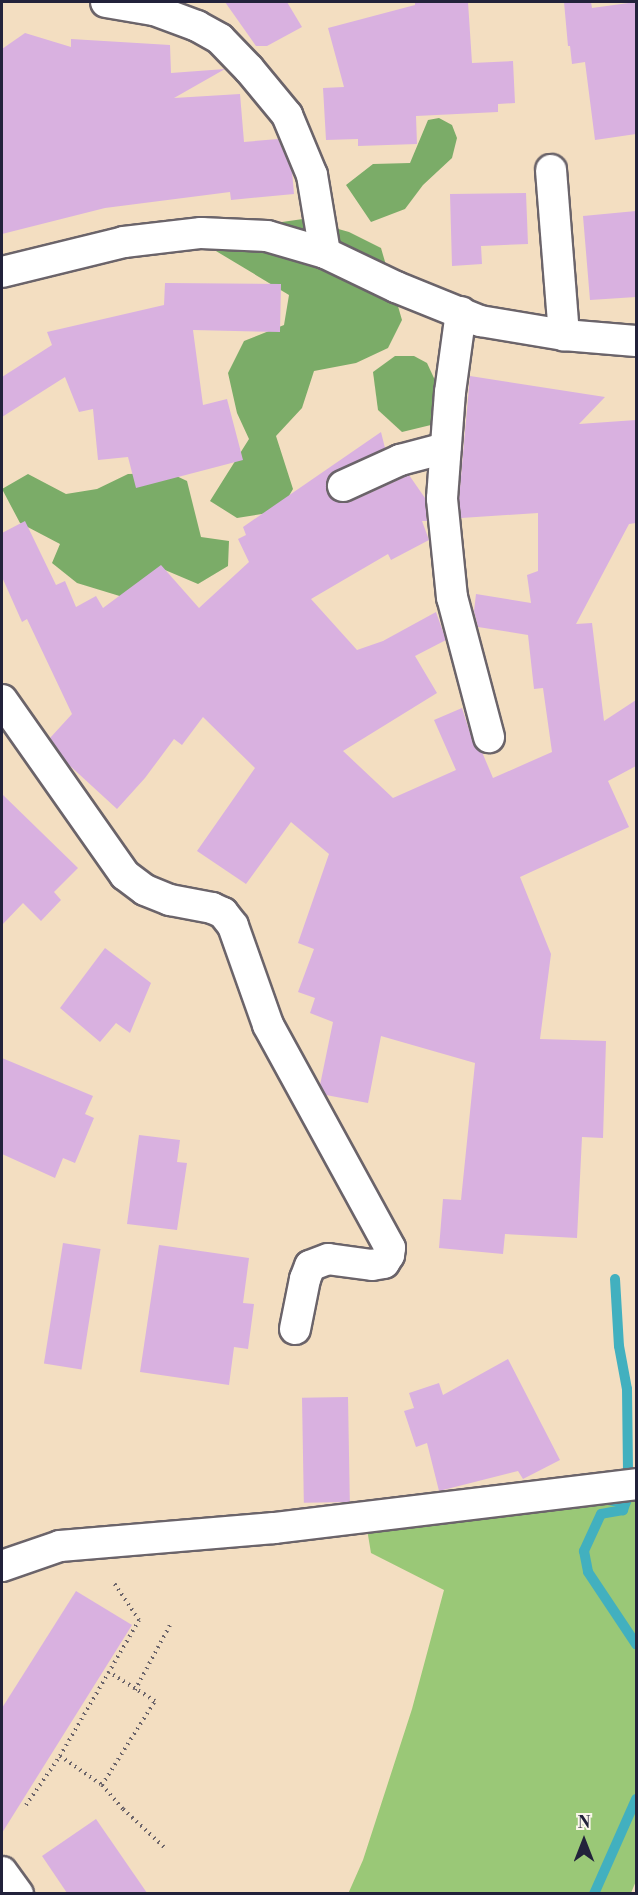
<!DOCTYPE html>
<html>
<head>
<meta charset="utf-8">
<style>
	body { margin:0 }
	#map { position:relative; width:638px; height:1895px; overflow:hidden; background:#f3dec1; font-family:"Libre Bodoni",serif }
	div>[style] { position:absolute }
	.green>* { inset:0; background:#9ac877 }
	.forest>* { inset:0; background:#7bac68 }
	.stream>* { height:10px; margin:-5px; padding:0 5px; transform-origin:5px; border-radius:5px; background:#42b0bf }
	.building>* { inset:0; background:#d9b1e0; transform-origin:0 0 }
	.path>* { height:4px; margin-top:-2px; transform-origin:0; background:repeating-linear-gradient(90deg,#6b646a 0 1.5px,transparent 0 6px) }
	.roads { filter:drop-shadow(2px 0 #6b646a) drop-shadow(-2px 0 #6b646a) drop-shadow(0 2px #6b646a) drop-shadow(0 -2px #6b646a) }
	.street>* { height:30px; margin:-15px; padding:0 15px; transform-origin:15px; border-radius:15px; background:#fff }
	span { translate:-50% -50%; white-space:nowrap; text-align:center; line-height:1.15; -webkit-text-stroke:5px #fbf7ec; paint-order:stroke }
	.frame { position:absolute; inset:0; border:3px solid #22223b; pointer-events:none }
	.north { position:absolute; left:554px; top:1811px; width:60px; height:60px; -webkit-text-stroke:4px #fbf7ec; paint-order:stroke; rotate:0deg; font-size:16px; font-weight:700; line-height:24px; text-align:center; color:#22223b }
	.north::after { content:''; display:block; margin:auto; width:21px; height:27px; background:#22223b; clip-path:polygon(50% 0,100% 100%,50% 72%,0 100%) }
</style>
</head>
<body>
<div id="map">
	<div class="green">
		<div style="clip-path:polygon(636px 1490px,636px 1881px,631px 1893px,348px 1894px,363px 1860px,412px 1709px,444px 1590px,371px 1553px,366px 1523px)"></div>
	</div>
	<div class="forest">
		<div style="clip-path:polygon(439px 118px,452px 125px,457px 138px,452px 158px,423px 185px,405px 209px,371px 222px,346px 185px,373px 164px,410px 163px,428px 120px)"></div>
		<div style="clip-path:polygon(303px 219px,349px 232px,381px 248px,402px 320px,388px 348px,356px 363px,314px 371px,302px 408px,276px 436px,293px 489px,280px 511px,237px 518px,210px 501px,249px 439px,237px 413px,228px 373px,244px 341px,284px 325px,289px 295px,206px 245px,254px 226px)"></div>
		<div style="clip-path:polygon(395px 356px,414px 356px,427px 363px,446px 404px,435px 424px,402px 432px,378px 410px,373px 372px)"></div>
		<div style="clip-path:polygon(170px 473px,187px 481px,201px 537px,229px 541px,228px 566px,198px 584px,165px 570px,136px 601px,77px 583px,52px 563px,60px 544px,20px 523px,2px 489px,28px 474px,66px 494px,97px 489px,128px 474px)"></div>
	</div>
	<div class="stream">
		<div style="left:615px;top:1279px;width:67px;rotate:86.6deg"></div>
		<div style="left:619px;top:1346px;width:44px;rotate:79.5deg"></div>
		<div style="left:627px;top:1389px;width:79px;rotate:89.3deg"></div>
		<div style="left:627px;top:1498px;width:13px;rotate:108deg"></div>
		<div style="left:623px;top:1510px;width:22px;rotate:170deg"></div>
		<div style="left:601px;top:1514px;width:41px;rotate:114.7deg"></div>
		<div style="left:584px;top:1551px;width:21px;rotate:79deg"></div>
		<div style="left:588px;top:1572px;width:87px;rotate:56.3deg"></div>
		<div style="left:603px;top:1499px;width:23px;rotate:10deg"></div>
		<div style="left:594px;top:1894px;width:104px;rotate:-66.1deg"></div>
	</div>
	<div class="building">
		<div style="clip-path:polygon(225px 2px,287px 2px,302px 27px,267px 46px,256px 46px)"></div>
		<div style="clip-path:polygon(415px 2px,468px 2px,472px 63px,513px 61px,515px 103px,498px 104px,498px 112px,416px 116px,417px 144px,358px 146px,358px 139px,326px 140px,323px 88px,344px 87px,328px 28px,415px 5px)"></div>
		<div style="clip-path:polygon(564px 2px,591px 2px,592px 8px,636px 2px,636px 134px,595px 140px,585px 62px,572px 64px,570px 46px,568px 46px)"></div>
		<div style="clip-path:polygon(25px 33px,71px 47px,71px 39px,170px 45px,171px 73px,225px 69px,174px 98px,240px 94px,244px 142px,278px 139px,292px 171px,294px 194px,231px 200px,230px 192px,105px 208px,2px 234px,2px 49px)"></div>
		<div style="clip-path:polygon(526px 193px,528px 244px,481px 246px,482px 264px,452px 266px,450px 194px)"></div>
		<div style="clip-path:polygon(636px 211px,636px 297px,590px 300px,583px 216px)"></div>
		<div style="clip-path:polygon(165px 283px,281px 284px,280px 332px,193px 330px,203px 405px,227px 399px,243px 460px,136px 488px,128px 457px,98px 460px,93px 409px,79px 412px,65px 377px,2px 417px,2px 377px,52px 345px,47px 332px,164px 305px)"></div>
		<div style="clip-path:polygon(470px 376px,605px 397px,579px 424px,636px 420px,636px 523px,629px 524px,576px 624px,592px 623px,604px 721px,636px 700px,636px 766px,608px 781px,629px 827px,520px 877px,551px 954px,540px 1039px,606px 1041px,603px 1138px,582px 1137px,577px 1238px,505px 1234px,503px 1254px,439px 1248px,443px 1199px,461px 1200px,475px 1063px,381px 1036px,368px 1103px,326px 1095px,320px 1085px,333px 1022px,310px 1013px,315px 998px,298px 992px,314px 949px,298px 943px,329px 854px,291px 822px,246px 884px,197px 851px,255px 768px,203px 717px,182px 745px,174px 739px,145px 778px,117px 809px,68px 764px,50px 738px,72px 714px,27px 619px,22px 622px,2px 577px,2px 533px,25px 521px,56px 585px,65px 581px,76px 607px,96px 596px,103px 608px,161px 565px,199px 608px,249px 562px,238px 539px,246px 535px,243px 527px,381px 432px,385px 448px,335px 471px,326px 484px,327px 493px,334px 500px,350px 502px,409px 475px,425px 498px,427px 521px,422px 521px,429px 540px,391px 560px,388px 554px,311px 599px,357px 650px,383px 641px,436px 612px,446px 640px,415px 656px,437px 693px,343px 751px,393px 798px,456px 770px,434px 720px,462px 708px,473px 742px,482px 752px,493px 778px,552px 752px,543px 688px,534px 689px,528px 635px,478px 627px,474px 611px,476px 594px,531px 603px,527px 575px,538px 571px,538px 513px,461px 518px,459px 499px)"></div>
		<div style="clip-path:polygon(2px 794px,78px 868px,54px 892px,61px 900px,41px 921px,23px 903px,2px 925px)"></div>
		<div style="clip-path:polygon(105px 948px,151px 983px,130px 1033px,116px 1023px,100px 1042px,60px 1008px)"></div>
		<div style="clip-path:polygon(2px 1058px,93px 1096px,85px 1114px,94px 1118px,75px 1163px,63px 1158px,55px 1178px,2px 1154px)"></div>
		<div style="clip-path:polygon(139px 1135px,180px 1140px,177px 1162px,187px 1163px,177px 1230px,127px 1224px)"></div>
		<div style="left:63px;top:1243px;width:38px;height:122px;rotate:9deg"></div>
		<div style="clip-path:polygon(159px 1245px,249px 1258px,243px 1303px,254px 1304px,248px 1349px,234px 1347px,229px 1385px,140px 1372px)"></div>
		<div style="clip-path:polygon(508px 1359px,560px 1460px,523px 1479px,518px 1471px,439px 1491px,427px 1443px,416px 1447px,404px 1411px,414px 1408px,409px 1393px,439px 1383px,443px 1395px)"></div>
		<div style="left:348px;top:1397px;width:105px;height:46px;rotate:89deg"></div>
		<div style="clip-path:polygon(76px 1591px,132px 1625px,2px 1833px,2px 1708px)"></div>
		<div style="clip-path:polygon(96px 1819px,147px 1893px,67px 1893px,42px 1856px)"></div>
	</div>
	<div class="path">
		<div style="left:135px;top:1690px;width:74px;rotate:-61.7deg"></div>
		<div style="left:60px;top:1756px;width:51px;rotate:34.6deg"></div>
		<div style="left:102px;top:1785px;width:32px;rotate:49deg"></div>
		<div style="left:123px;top:1809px;width:57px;rotate:42.9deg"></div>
		<div style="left:102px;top:1785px;width:99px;rotate:-57.8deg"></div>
		<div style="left:155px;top:1701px;width:54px;rotate:-147.8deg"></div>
		<div style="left:26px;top:1805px;width:60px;rotate:-55.2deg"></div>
		<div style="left:60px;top:1756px;width:157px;rotate:-59.8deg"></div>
		<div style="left:139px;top:1620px;width:45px;rotate:-124deg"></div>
	</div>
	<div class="roads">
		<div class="street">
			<div style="left:106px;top:2px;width:49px;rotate:9.5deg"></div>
			<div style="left:154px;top:10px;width:46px;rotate:20.4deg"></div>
			<div style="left:197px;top:26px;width:26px;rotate:29deg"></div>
			<div style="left:220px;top:39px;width:42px;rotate:46deg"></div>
			<div style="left:249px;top:69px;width:60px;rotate:50.4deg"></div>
			<div style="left:287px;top:115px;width:65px;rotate:67.4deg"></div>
			<div style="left:312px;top:175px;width:79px;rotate:80.5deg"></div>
			<div style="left:551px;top:170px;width:166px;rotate:85.5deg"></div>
			<div style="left:2px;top:272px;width:126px;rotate:-13.8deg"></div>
			<div style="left:124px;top:242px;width:78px;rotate:-6.7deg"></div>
			<div style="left:201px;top:233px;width:66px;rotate:2.6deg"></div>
			<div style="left:267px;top:236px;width:60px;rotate:16.3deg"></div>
			<div style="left:325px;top:253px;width:79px;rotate:25.6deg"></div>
			<div style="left:396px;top:287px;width:91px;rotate:22deg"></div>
			<div style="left:480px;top:321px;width:85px;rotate:9.5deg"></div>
			<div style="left:564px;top:335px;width:72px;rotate:4.8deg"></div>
			<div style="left:461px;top:312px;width:81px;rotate:97.8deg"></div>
			<div style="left:450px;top:392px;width:107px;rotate:94.3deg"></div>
			<div style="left:442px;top:499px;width:99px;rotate:84.2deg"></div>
			<div style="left:452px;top:597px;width:145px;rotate:75.2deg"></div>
			<div style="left:343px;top:486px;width:63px;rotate:-24.5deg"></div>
			<div style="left:400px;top:460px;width:47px;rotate:-14.9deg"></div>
			<div style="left:2px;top:700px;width:214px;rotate:54.9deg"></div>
			<div style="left:125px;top:875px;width:25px;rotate:37deg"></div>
			<div style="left:145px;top:890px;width:27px;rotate:22deg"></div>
			<div style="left:170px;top:900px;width:43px;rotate:10.8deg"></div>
			<div style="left:212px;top:908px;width:12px;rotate:24deg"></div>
			<div style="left:223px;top:913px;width:16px;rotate:52deg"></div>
			<div style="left:233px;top:926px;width:105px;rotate:70.5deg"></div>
			<div style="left:268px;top:1025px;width:254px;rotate:61.3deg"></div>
			<div style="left:390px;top:1248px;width:7px;rotate:98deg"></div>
			<div style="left:389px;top:1255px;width:9px;rotate:122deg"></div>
			<div style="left:384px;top:1263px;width:12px;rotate:171deg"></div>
			<div style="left:372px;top:1265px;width:44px;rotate:-172.2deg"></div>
			<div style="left:328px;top:1259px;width:19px;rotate:159deg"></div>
			<div style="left:310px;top:1266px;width:14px;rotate:111deg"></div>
			<div style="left:305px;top:1279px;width:51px;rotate:101.3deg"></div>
			<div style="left:2px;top:1566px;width:61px;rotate:-19deg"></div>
			<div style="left:60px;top:1546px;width:215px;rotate:-4.8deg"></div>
			<div style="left:274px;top:1528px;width:365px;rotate:-6.9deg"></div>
			<div style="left:2px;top:1872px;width:27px;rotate:54deg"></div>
		</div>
	</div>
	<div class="frame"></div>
	<div class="north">N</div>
</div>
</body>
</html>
